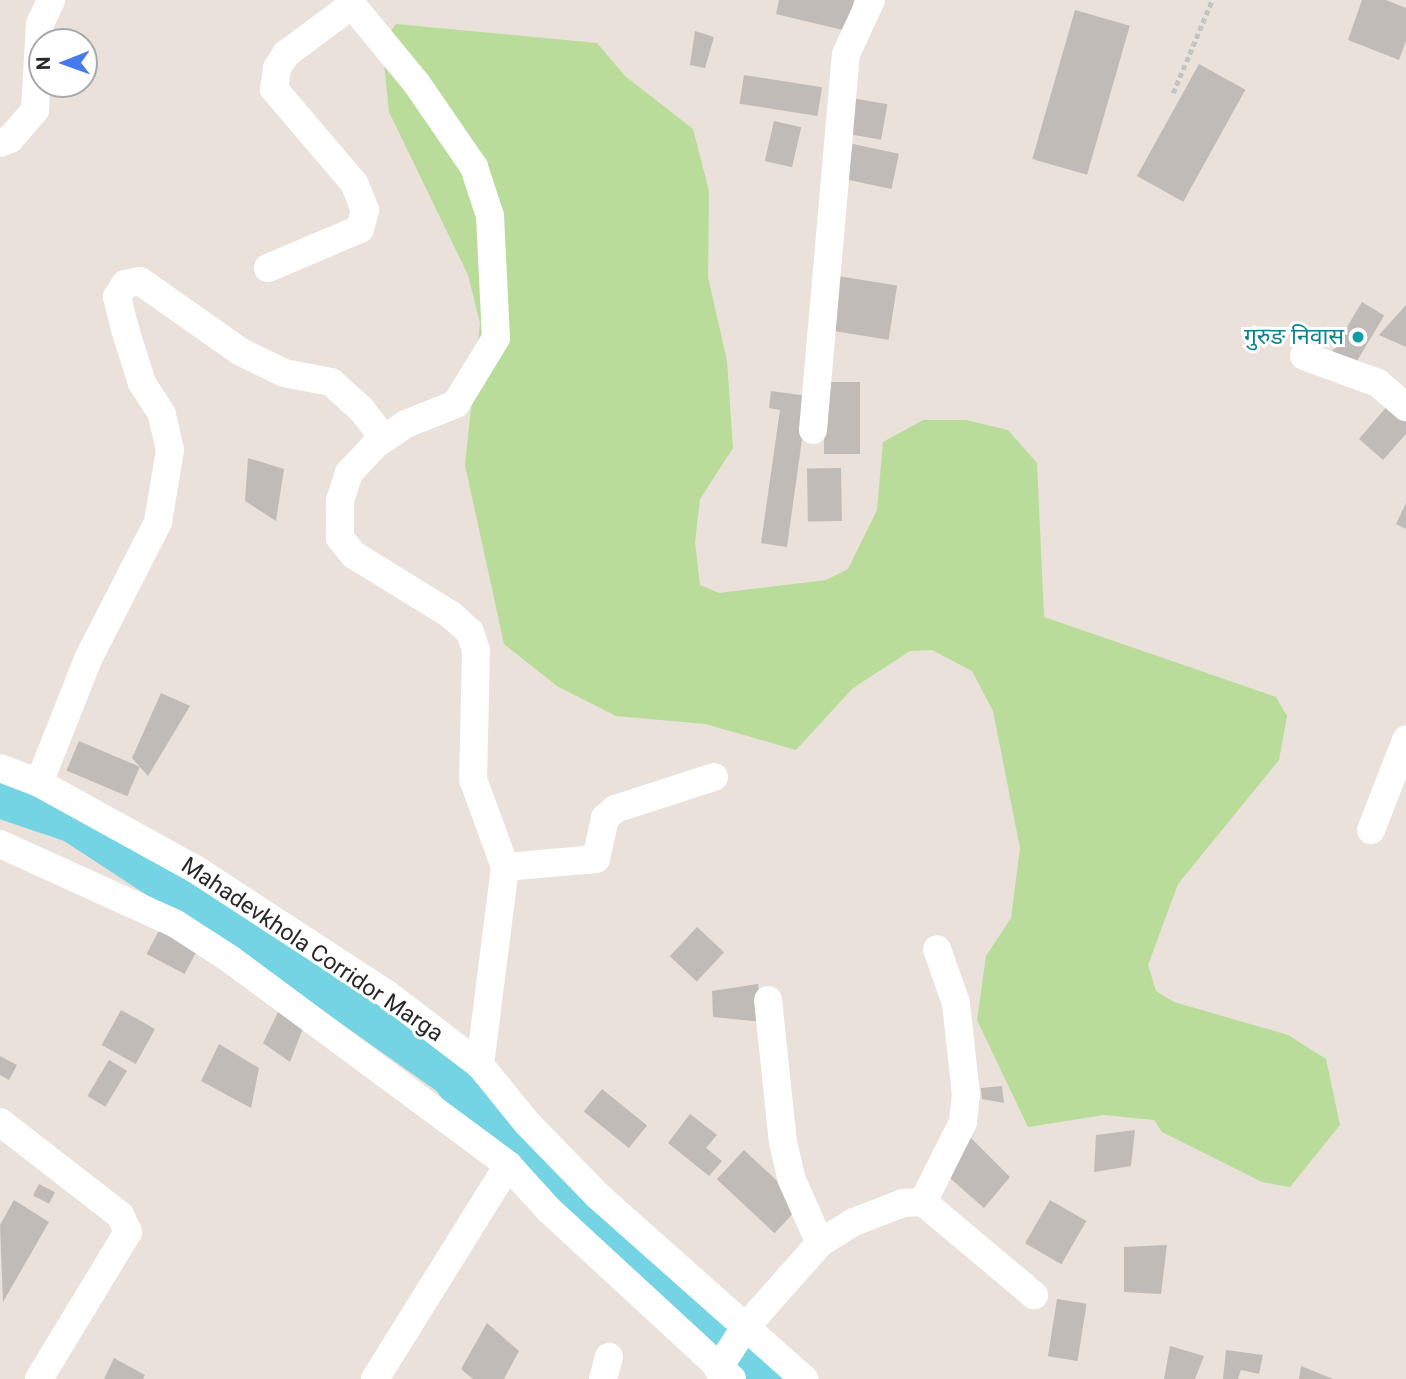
<!DOCTYPE html>
<html>
<head>
<meta charset="utf-8">
<style>
	body { margin:0 }
	#map { position:relative; width:1406px; height:1379px; overflow:hidden; background:#e9e1da; font-family:Roboto,"Noto Sans Devanagari",sans-serif }
	div>[style] { position:absolute }
	.green>* { inset:0; background:#b9dc9a }
	.river>* { height:49px; margin:-24.5px; padding:0 24.5px; transform-origin:24.5px; border-radius:24.5px; background:#75d4e3 }
	.building>* { inset:0; background:#c1bbb7; transform-origin:0 0 }
	.path>* { height:4.5px; margin-top:-2.25px; transform-origin:0; background:repeating-linear-gradient(90deg,#c3c3c3 0 5px,transparent 0 8.5px) }
	.minor>* { height:28px; margin:-14px; padding:0 14px; transform-origin:14px; border-radius:14px; background:#fff }
	.dots>* { width:19px; height:19px; translate:-50% -50%; box-sizing:border-box; border:4px solid #fff; border-radius:50% }
	span { translate:-50% -50%; white-space:nowrap; text-align:center; line-height:1.15; -webkit-text-stroke:6px #fff; paint-order:stroke }
	.culture-label { font-size:23px; color:#0d838f }
	.right { translate:-100% -50%; text-align:right }
	.street-label { font-size:23px; color:#282828 }
	.north { position:absolute; left:28px; top:28px; width:70px; height:70px; box-sizing:border-box; background:#fff; border:2px solid #a9a9a9; border-radius:50%; rotate:269deg; font-size:19px; font-weight:700; line-height:28px; text-align:center; color:#282828 }
	.north::after { content:''; display:block; margin:auto; width:24px; height:32px; background:#467aea; clip-path:polygon(50% 0,100% 100%,50% 72%,0 100%) }
</style>
</head>
<body>
<div id="map">
	<div class="green">
		<div style="clip-path:polygon(396px 24px,597px 43px,625px 76px,693px 129px,709px 191px,708px 277px,727px 361px,733px 448px,700px 499px,695px 542px,700px 585px,719px 593px,826px 580px,848px 569px,877px 510px,883px 442px,923px 420px,966px 420px,1008px 430px,1037px 463px,1044px 617px,1276px 697px,1287px 716px,1279px 760px,1178px 884px,1148px 965px,1156px 991px,1174px 1002px,1288px 1035px,1326px 1059px,1340px 1125px,1290px 1187px,1262px 1182px,1162px 1132px,1154px 1120px,1104px 1115px,1028px 1127px,977px 1020px,986px 956px,1011px 918px,1020px 848px,993px 711px,972px 671px,932px 650px,910px 651px,853px 688px,796px 750px,705px 724px,616px 716px,557px 686px,504px 644px,465px 465px,480px 323px,468px 275px,389px 112px,382px 43px)"></div>
	</div>
	<div class="river">
		<div style="left:0;top:793px;width:78px;rotate:18.7deg"></div>
		<div style="left:74px;top:818px;width:296px;rotate:33.2deg"></div>
		<div style="left:322px;top:980px;width:161px;rotate:35.2deg"></div>
		<div style="left:454px;top:1073px;width:56px;rotate:55.2deg"></div>
		<div style="left:486px;top:1119px;width:381px;rotate:43deg"></div>
	</div>
	<div class="building">
		<div style="clip-path:polygon(779px 0,854px 0,847px 31px,776px 14px)"></div>
		<div style="clip-path:polygon(1362px 0,1386px 0,1406px 8px,1406px 41px,1399px 60px,1348px 40px)"></div>
		<div style="left:1075px;top:10px;width:57px;height:155px;rotate:16deg"></div>
		<div style="clip-path:polygon(695px 31px,714px 37px,705px 68px,690px 65px)"></div>
		<div style="left:1199px;top:64px;width:53px;height:128px;rotate:29deg"></div>
		<div style="left:744px;top:75px;width:79px;height:29px;rotate:9deg"></div>
		<div style="left:846px;top:97px;width:42px;height:36px;rotate:10deg"></div>
		<div style="left:774px;top:121px;width:28px;height:41px;rotate:13deg"></div>
		<div style="left:853px;top:144px;width:47px;height:36px;rotate:12deg"></div>
		<div style="left:831px;top:275px;width:67px;height:55px;rotate:9deg"></div>
		<div style="left:1362px;top:302px;width:26px;height:66px;rotate:31deg"></div>
		<div style="clip-path:polygon(1406px 305px,1406px 347px,1379px 335px)"></div>
		<div style="left:824px;top:382px;width:36px;height:72px"></div>
		<div style="clip-path:polygon(771px 391px,808px 396px,787px 547px,761px 543px,780px 410px,769px 408px)"></div>
		<div style="clip-path:polygon(1389px 404px,1406px 419px,1406px 434px,1383px 460px,1359px 439px)"></div>
		<div style="clip-path:polygon(248px 458px,284px 469px,276px 521px,245px 501px)"></div>
		<div style="left:841px;top:468px;width:53px;height:34px;rotate:89deg"></div>
		<div style="clip-path:polygon(1406px 503px,1406px 529px,1396px 524px)"></div>
		<div style="clip-path:polygon(161px 693px,190px 706px,148px 776px,132px 758px)"></div>
		<div style="left:79px;top:741px;width:66px;height:32px;rotate:23deg"></div>
		<div style="left:163px;top:923px;width:43px;height:35px;rotate:28deg"></div>
		<div style="left:697px;top:927px;width:37px;height:40px;rotate:43deg"></div>
		<div style="clip-path:polygon(758px 984px,763px 1022px,713px 1017px,712px 991px)"></div>
		<div style="clip-path:polygon(280px 1008px,303px 1028px,290px 1062px,263px 1043px)"></div>
		<div style="left:121px;top:1010px;width:39px;height:40px;rotate:29deg"></div>
		<div style="clip-path:polygon(219px 1044px,259px 1068px,251px 1108px,201px 1081px)"></div>
		<div style="clip-path:polygon(0 1056px,17px 1065px,9px 1080px,0 1075px)"></div>
		<div style="left:109px;top:1060px;width:21px;height:42px;rotate:31deg"></div>
		<div style="clip-path:polygon(1002px 1086px,1004px 1103px,982px 1099px,981px 1088px)"></div>
		<div style="left:602px;top:1089px;width:58px;height:29px;rotate:39deg"></div>
		<div style="clip-path:polygon(690px 1114px,717px 1135px,706px 1148px,722px 1161px,709px 1176px,668px 1143px)"></div>
		<div style="clip-path:polygon(1135px 1130px,1131px 1166px,1094px 1172px,1096px 1135px)"></div>
		<div style="clip-path:polygon(968px 1135px,1010px 1177px,984px 1208px,943px 1172px)"></div>
		<div style="left:744px;top:1150px;width:79px;height:40px;rotate:43deg"></div>
		<div style="left:39px;top:1184px;width:18px;height:13px;rotate:27deg"></div>
		<div style="clip-path:polygon(14px 1200px,49px 1222px,3px 1302px,0 1225px)"></div>
		<div style="left:1050px;top:1200px;width:42px;height:50px;rotate:30deg"></div>
		<div style="clip-path:polygon(1167px 1245px,1161px 1294px,1124px 1292px,1124px 1247px)"></div>
		<div style="left:1057px;top:1299px;width:30px;height:58px;rotate:9deg"></div>
		<div style="clip-path:polygon(487px 1323px,519px 1351px,504px 1379px,473px 1379px,461px 1369px)"></div>
		<div style="clip-path:polygon(1170px 1346px,1204px 1356px,1195px 1379px,1164px 1379px)"></div>
		<div style="clip-path:polygon(1226px 1350px,1263px 1355px,1259px 1374px,1241px 1370px,1238px 1379px,1223px 1379px)"></div>
		<div style="clip-path:polygon(114px 1358px,145px 1375px,143px 1379px,104px 1379px)"></div>
		<div style="clip-path:polygon(1301px 1366px,1333px 1379px,1299px 1379px)"></div>
	</div>
	<div class="path">
		<div style="left:1173px;top:93px;width:101px;rotate:-67.2deg"></div>
	</div>
	<div class="minor">
		<div style="left:348px;top:0;width:109px;rotate:50.6deg"></div>
		<div style="left:417px;top:84px;width:101px;rotate:55.5deg"></div>
		<div style="left:474px;top:167px;width:52px;rotate:71.9deg"></div>
		<div style="left:490px;top:216px;width:122px;rotate:87.2deg"></div>
		<div style="left:496px;top:338px;width:77px;rotate:121.2deg"></div>
		<div style="left:456px;top:404px;width:54px;rotate:158.2deg"></div>
		<div style="left:406px;top:424px;width:36px;rotate:146deg"></div>
		<div style="left:376px;top:444px;width:40px;rotate:133deg"></div>
		<div style="left:349px;top:473px;width:29px;rotate:108deg"></div>
		<div style="left:340px;top:501px;width:37px;rotate:90deg"></div>
		<div style="left:340px;top:538px;width:22px;rotate:51deg"></div>
		<div style="left:354px;top:555px;width:114px;rotate:31.7deg"></div>
		<div style="left:451px;top:615px;width:25px;rotate:42deg"></div>
		<div style="left:470px;top:632px;width:19px;rotate:72deg"></div>
		<div style="left:476px;top:650px;width:129px;rotate:91.3deg"></div>
		<div style="left:473px;top:779px;width:94px;rotate:70deg"></div>
		<div style="left:505px;top:867px;width:200px;rotate:97.2deg"></div>
		<div style="left:0;top:143px;width:11px;rotate:-22deg"></div>
		<div style="left:10px;top:139px;width:38px;rotate:-49deg"></div>
		<div style="left:35px;top:110px;width:86px;rotate:-86.7deg"></div>
		<div style="left:40px;top:24px;width:26px;rotate:-65deg"></div>
		<div style="left:268px;top:268px;width:100px;rotate:-23deg"></div>
		<div style="left:360px;top:229px;width:20px;rotate:-75deg"></div>
		<div style="left:365px;top:210px;width:29px;rotate:-112deg"></div>
		<div style="left:354px;top:183px;width:123px;rotate:-130.4deg"></div>
		<div style="left:274px;top:89px;width:21px;rotate:-82deg"></div>
		<div style="left:277px;top:68px;width:17px;rotate:-57deg"></div>
		<div style="left:286px;top:54px;width:82px;rotate:-36.6deg"></div>
		<div style="left:1304px;top:356px;width:79px;rotate:20deg"></div>
		<div style="left:1378px;top:383px;width:37px;rotate:41deg"></div>
		<div style="left:813px;top:430px;width:377px;rotate:-85deg"></div>
		<div style="left:846px;top:54px;width:60px;rotate:-65.2deg"></div>
		<div style="left:0;top:768px;width:42px;rotate:21deg"></div>
		<div style="left:39px;top:783px;width:178px;rotate:28.9deg"></div>
		<div style="left:195px;top:869px;width:229px;rotate:33.1deg"></div>
		<div style="left:387px;top:994px;width:117px;rotate:37.4deg"></div>
		<div style="left:480px;top:1065px;width:75px;rotate:51deg"></div>
		<div style="left:527px;top:1123px;width:102px;rotate:45.8deg"></div>
		<div style="left:598px;top:1196px;width:276px;rotate:41.6deg"></div>
		<div style="left:39px;top:783px;width:133px;rotate:-68.4deg"></div>
		<div style="left:88px;top:659px;width:154px;rotate:-62.9deg"></div>
		<div style="left:158px;top:522px;width:73px;rotate:-80.5deg"></div>
		<div style="left:170px;top:450px;width:37px;rotate:-103deg"></div>
		<div style="left:162px;top:414px;width:37px;rotate:-123deg"></div>
		<div style="left:142px;top:383px;width:57px;rotate:-107.5deg"></div>
		<div style="left:125px;top:329px;width:33px;rotate:-104deg"></div>
		<div style="left:117px;top:297px;width:15px;rotate:-58deg"></div>
		<div style="left:125px;top:284px;width:15px;rotate:-11deg"></div>
		<div style="left:140px;top:281px;width:123px;rotate:35.1deg"></div>
		<div style="left:241px;top:352px;width:48px;rotate:26deg"></div>
		<div style="left:284px;top:373px;width:48px;rotate:10.8deg"></div>
		<div style="left:331px;top:382px;width:40px;rotate:42deg"></div>
		<div style="left:361px;top:409px;width:37px;rotate:52deg"></div>
		<div style="left:1371px;top:830px;width:97px;rotate:-68.7deg"></div>
		<div style="left:0;top:844px;width:193px;rotate:24.4deg"></div>
		<div style="left:176px;top:924px;width:64px;rotate:32.9deg"></div>
		<div style="left:230px;top:959px;width:346px;rotate:36.5deg"></div>
		<div style="left:508px;top:1165px;width:61px;rotate:47.7deg"></div>
		<div style="left:549px;top:1210px;width:249px;rotate:42.7deg"></div>
		<div style="left:505px;top:867px;width:91px;rotate:-5deg"></div>
		<div style="left:596px;top:859px;width:42px;rotate:-77.6deg"></div>
		<div style="left:605px;top:818px;width:13px;rotate:-42deg"></div>
		<div style="left:615px;top:809px;width:104px;rotate:-17.9deg"></div>
		<div style="left:768px;top:1000px;width:143px;rotate:84deg"></div>
		<div style="left:783px;top:1142px;width:37px;rotate:77deg"></div>
		<div style="left:791px;top:1178px;width:71px;rotate:66deg"></div>
		<div style="left:0;top:1122px;width:152px;rotate:37.8deg"></div>
		<div style="left:120px;top:1215px;width:19px;rotate:65deg"></div>
		<div style="left:128px;top:1232px;width:172px;rotate:121.2deg"></div>
		<div style="left:923px;top:1202px;width:89px;rotate:-63.4deg"></div>
		<div style="left:963px;top:1122px;width:27px;rotate:-84deg"></div>
		<div style="left:966px;top:1095px;width:93px;rotate:-96.2deg"></div>
		<div style="left:956px;top:1003px;width:57px;rotate:-109.4deg"></div>
		<div style="left:718px;top:1369px;width:48px;rotate:-57deg"></div>
		<div style="left:744px;top:1329px;width:115px;rotate:-48.5deg"></div>
		<div style="left:820px;top:1243px;width:40px;rotate:-32deg"></div>
		<div style="left:854px;top:1222px;width:53px;rotate:-21.2deg"></div>
		<div style="left:903px;top:1203px;width:20px;rotate:-3deg"></div>
		<div style="left:923px;top:1202px;width:145px;rotate:40deg"></div>
		<div style="left:375px;top:1379px;width:252px;rotate:-58.1deg"></div>
		<div style="left:603px;top:1379px;width:23px;rotate:-75deg"></div>
	</div>
	<div class="dots">
		<div style="left:1358px;top:337px;background:#0f9aa8"></div>
	</div>
	<div class="culture-label">
		<span class="right" style="left:1344px;top:337px">गुरुङ निवास</span>
	</div>
	<div class="street-label">
		<span style="left:312px;top:950px;rotate:34deg">Mahadevkhola Corridor Marga</span>
	</div>
	<div class="north">N</div>
</div>
</body>
</html>
